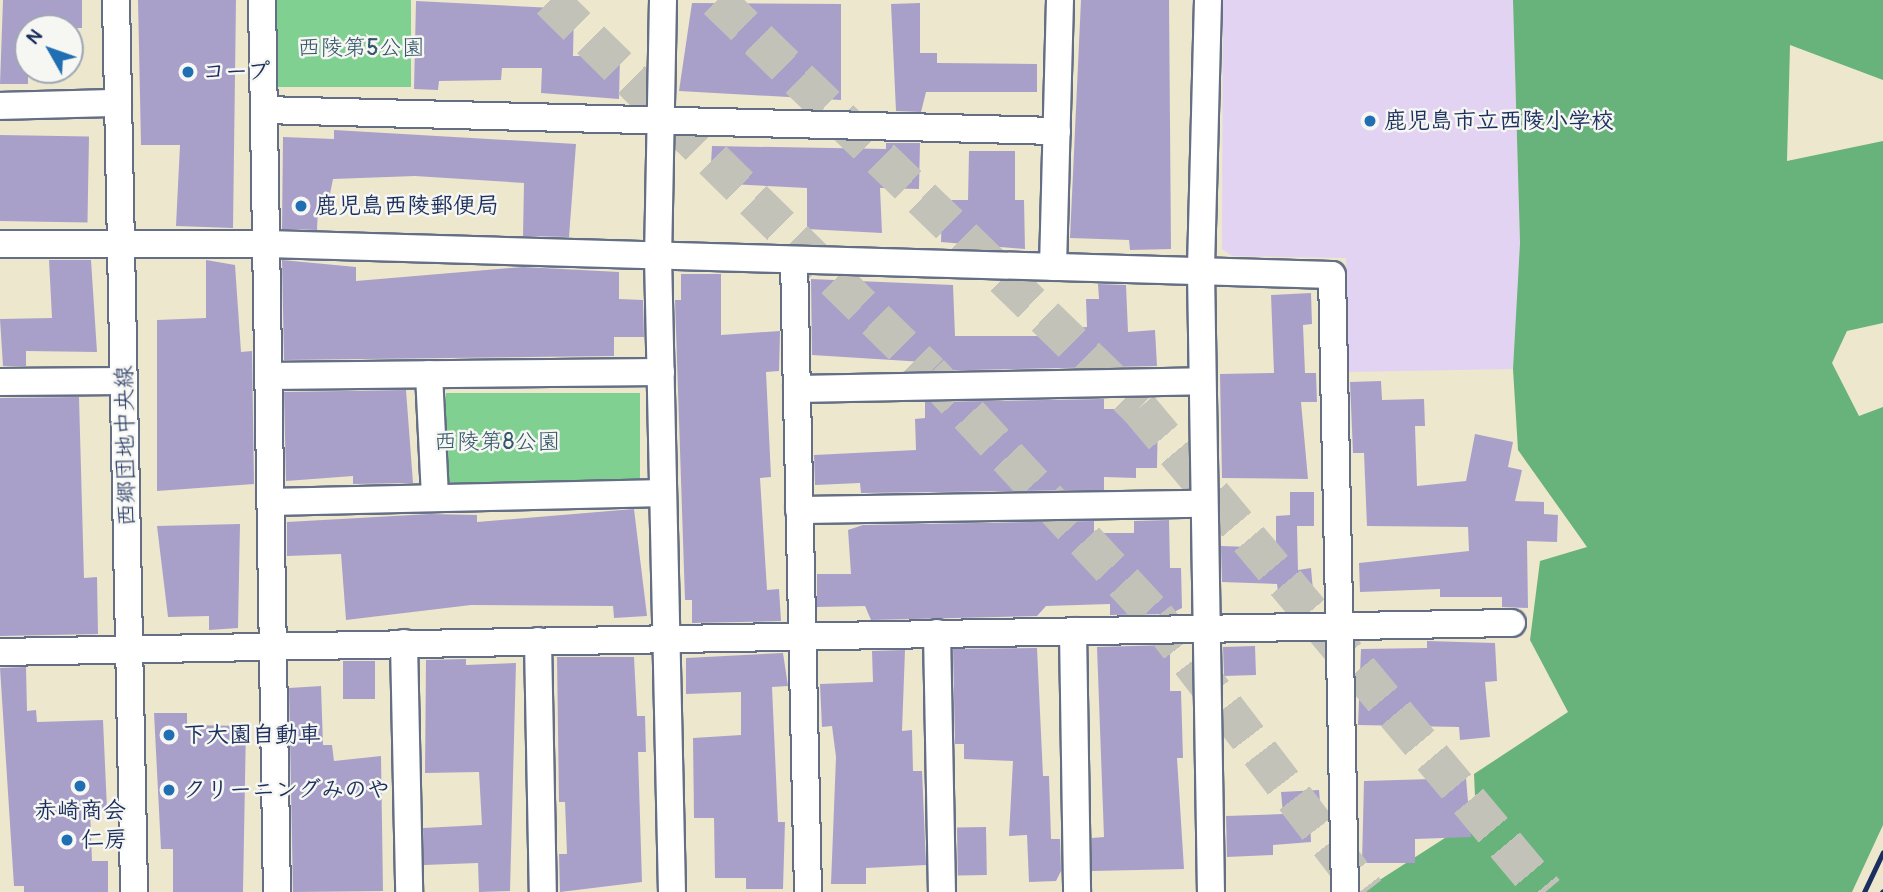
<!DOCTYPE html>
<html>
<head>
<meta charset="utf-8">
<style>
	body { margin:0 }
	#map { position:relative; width:1883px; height:892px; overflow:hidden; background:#ede7ce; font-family:Pangolin,"Klee One",sans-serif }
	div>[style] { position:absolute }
	.built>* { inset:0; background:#e3d3f2 }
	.green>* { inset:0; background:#80d091; transform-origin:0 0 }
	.forest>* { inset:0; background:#68b27b }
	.building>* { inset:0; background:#a9a0ca; transform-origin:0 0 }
	.highway-tunnel>* { height:38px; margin-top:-19px; transform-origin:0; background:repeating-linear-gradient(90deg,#c3c2b8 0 38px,transparent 0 57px) }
	.roads { filter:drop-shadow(2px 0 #646f85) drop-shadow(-2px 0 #646f85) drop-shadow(0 2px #646f85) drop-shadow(0 -2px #646f85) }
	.minor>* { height:26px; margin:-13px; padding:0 13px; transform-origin:13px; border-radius:13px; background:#fff }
	.rail>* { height:5px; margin:-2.5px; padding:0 2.5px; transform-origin:2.5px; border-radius:2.5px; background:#1b2f5e }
	.dots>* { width:19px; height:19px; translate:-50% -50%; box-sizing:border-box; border:4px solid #f6f6f2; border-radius:50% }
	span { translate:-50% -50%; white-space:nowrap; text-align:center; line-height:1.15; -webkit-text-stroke:5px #f6f6f2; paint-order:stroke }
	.park-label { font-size:23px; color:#34576b }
	.poi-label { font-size:23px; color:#1b2f5e; font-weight:700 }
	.left { translate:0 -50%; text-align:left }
	.street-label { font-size:23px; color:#1b2f5e }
	.north { position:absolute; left:14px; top:14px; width:70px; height:70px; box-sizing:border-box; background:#f6f6f2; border:2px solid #9ea6b7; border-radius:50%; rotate:310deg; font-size:19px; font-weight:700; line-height:28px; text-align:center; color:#1b2f5e }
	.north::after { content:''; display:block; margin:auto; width:24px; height:32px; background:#1f6fb2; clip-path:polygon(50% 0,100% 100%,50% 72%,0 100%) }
</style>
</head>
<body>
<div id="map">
	<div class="built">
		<div style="clip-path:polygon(1223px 0,1513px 0,1520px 243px,1513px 369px,1346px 372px,1346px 258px,1232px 256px,1222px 249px)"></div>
	</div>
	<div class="green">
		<div style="left:276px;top:0;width:135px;height:87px"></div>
		<div style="left:640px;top:393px;width:92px;height:194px;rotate:90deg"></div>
	</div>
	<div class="forest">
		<div style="clip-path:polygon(1513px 0,1883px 0,1883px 80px,1790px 45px,1787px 161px,1883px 141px,1883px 323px,1847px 331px,1832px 363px,1859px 416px,1883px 407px,1883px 825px,1852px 892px,1361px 892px,1476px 818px,1474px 774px,1568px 712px,1530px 640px,1540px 561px,1587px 547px,1518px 450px,1513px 369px,1520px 243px)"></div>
	</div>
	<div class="building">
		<div style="clip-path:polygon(3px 0,82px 0,82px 28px,28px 28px,28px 84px,0 84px)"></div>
		<div style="clip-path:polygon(138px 0,236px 0,233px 228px,176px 226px,180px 145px,141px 145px)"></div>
		<div style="clip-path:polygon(1081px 0,1169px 0,1171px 249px,1130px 250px,1129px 240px,1070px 238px)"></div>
		<div style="clip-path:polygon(416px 1px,574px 9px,573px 56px,620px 56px,619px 99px,541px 93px,542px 68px,502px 68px,501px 80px,439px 81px,438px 90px,414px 89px)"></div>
		<div style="clip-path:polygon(692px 3px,841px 4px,841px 100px,679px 91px)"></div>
		<div style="clip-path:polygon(920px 3px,920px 53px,937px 53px,937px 63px,1037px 64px,1037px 92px,926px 92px,921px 112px,896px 111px,891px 4px)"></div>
		<div style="clip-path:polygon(334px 130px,576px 144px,569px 237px,523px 236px,524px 183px,415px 176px,333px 179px,328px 204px,318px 206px,317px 230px,282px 229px,283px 137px,334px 139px)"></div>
		<div style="left:0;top:135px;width:89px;height:86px;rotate:1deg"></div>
		<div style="clip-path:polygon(886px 143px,920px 143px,919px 189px,880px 188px,882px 233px,807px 229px,807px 188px,710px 183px,712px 146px,886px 149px)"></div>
		<div style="clip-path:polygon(969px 151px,1015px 151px,1015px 200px,1024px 200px,1025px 249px,941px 242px,942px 200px,968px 200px)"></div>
		<div style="clip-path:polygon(49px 260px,91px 260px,97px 352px,26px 351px,26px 366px,3px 366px,0 319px,52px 318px)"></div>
		<div style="clip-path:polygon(206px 260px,235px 265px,241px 352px,252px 351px,254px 484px,157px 491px,157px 320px,206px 318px)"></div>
		<div style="clip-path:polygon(282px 260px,356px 267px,356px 281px,523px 267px,619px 272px,619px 299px,643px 300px,644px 337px,614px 337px,614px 356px,284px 360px)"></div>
		<div style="clip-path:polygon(681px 274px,721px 274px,721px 335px,780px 331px,779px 371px,766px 372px,771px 477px,760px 478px,767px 590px,779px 589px,781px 621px,692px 623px,692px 600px,685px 600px,675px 300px,681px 300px)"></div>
		<div style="clip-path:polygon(811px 279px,953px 285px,955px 336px,1038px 336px,1038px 330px,1087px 327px,1086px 299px,1099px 299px,1098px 284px,1126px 285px,1128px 332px,1155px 330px,1157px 366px,925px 371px,924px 362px,812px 355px)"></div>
		<div style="clip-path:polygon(1311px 293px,1312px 324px,1303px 325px,1305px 373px,1316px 373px,1317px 402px,1301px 402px,1308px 479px,1222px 478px,1220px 374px,1274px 373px,1271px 295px)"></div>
		<div style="clip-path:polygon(1381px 381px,1382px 400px,1424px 399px,1425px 426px,1415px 426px,1417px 486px,1466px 481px,1475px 434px,1513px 442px,1508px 467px,1522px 470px,1515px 501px,1544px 502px,1544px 514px,1558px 515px,1557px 542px,1527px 541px,1528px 608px,1502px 607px,1502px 597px,1440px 597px,1440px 589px,1360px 592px,1359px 563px,1469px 551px,1468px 527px,1367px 526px,1364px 453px,1353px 453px,1350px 382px)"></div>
		<div style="clip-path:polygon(406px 390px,413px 483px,353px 484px,353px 476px,286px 481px,284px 392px)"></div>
		<div style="clip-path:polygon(79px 397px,84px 578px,97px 577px,98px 634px,0 636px,0 398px)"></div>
		<div style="clip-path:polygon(1104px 399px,1104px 409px,1158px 409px,1157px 468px,1136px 468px,1136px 478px,1104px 477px,1104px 490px,861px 493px,860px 483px,815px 485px,814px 455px,916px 450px,915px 419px,925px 418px,925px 402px)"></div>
		<div style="clip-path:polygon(1290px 492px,1314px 492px,1314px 526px,1297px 526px,1298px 570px,1311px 568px,1314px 601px,1280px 605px,1277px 584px,1222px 582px,1221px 546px,1276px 548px,1276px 516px,1290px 515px)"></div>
		<div style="clip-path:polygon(634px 509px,647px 616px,614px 618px,613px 606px,471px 605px,346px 620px,341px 554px,287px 556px,287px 522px,430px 514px,477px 515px,477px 522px)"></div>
		<div style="clip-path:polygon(1169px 520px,1170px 568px,1181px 568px,1182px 608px,1170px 614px,1110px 615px,1110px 604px,1046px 606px,1037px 616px,871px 620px,865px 606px,817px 607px,817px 574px,851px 574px,848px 530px,863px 525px,1094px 521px,1094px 533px,1134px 533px,1134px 521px)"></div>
		<div style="clip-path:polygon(240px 524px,238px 628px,209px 630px,209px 616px,168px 617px,157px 526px)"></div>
		<div style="clip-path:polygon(1427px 641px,1495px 643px,1497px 681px,1485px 682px,1490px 737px,1460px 740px,1459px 727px,1358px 725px,1361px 649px,1427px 648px)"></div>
		<div style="clip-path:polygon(1170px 645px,1170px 691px,1181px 691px,1183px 758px,1177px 758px,1184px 869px,1092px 871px,1092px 838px,1104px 837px,1097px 647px)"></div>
		<div style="left:1255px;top:646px;width:29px;height:32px;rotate:88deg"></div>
		<div style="clip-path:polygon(1037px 648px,1043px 776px,1049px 776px,1051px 839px,1060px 839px,1061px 871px,1056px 881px,1029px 882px,1027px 835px,1009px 836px,1013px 761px,964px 759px,964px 744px,955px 744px,953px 649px)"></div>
		<div style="clip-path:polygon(905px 650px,902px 731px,912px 730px,913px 771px,922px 771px,926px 865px,866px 868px,866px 884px,831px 884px,836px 757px,832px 726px,822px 727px,820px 684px,873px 682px,872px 651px)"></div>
		<div style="clip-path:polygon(783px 653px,788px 686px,772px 687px,778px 822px,785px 822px,783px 889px,746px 889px,746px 878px,715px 878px,714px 818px,694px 818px,693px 738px,741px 735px,741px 692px,686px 694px,686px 658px)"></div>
		<div style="clip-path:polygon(557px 657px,634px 657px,637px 716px,645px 716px,646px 752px,638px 752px,642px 882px,560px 892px,559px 854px,567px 854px,565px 802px,559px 802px)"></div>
		<div style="clip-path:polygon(466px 659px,466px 665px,516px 663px,510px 891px,479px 892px,478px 863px,424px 865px,423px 828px,482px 825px,479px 772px,425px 773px,426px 660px)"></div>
		<div style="left:343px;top:661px;width:32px;height:38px"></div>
		<div style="clip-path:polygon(26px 667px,27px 711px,36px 710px,37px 722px,103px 720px,107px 809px,90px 809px,92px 861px,108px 861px,108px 892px,24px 892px,24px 886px,14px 886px,0 668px)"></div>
		<div style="clip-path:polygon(321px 686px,323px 745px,332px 745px,334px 761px,381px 756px,383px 891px,293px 892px,289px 688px)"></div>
		<div style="clip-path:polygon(154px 713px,187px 713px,187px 725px,246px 726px,243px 892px,173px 892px,173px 849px,161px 849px)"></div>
		<div style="clip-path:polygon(1466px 778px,1471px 837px,1415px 839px,1415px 863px,1362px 863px,1364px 781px)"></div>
		<div style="clip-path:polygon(1319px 790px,1321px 814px,1310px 815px,1311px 842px,1273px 845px,1273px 855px,1227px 857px,1226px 816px,1283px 814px,1281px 792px)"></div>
		<div style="left:986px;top:827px;width:48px;height:29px;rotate:89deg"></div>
	</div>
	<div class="highway-tunnel">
		<div style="left:550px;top:0;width:532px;rotate:44.47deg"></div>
		<div style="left:930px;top:373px;width:333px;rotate:47.2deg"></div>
		<div style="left:1156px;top:617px;width:346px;rotate:52.6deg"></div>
		<div style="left:717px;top:0;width:587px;rotate:44.03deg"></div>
		<div style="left:1139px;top:408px;width:632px;rotate:50.01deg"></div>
	</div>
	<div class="roads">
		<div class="minor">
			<div style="left:116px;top:0;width:892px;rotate:88.84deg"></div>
			<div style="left:262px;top:0;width:892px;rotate:89.04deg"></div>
			<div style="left:663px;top:0;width:256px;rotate:91.1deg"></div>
			<div style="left:658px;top:256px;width:636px;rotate:88.74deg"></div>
			<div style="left:1208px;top:0;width:271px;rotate:91.5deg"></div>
			<div style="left:1201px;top:271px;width:621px;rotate:89.08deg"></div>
			<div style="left:0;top:106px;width:118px;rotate:-1.5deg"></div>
			<div style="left:264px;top:110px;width:793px;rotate:1.52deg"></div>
			<div style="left:0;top:244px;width:267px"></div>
			<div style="left:267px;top:244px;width:1065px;rotate:1.67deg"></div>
			<div style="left:1332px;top:275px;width:617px;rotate:88.79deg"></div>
			<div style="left:794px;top:260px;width:632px;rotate:88.73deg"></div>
			<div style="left:1053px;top:267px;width:267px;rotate:-88.5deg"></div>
			<div style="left:429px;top:374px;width:124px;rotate:87.2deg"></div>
			<div style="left:268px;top:376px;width:393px;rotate:-0.6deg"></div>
			<div style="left:0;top:382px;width:124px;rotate:-0.5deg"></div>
			<div style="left:797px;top:389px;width:405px;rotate:-1.1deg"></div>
			<div style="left:271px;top:502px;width:392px;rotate:-1.3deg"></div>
			<div style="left:799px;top:510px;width:404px;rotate:-0.9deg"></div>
			<div style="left:1073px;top:631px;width:261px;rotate:89.1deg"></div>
			<div style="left:937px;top:633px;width:259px;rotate:88.9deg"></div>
			<div style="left:538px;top:641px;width:251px;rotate:88.9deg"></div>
			<div style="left:404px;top:643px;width:249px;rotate:88.8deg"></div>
			<div style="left:0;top:652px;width:1512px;rotate:-1.1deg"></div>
		</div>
	</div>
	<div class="rail">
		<div style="left:1864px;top:892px;width:44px;rotate:-64.6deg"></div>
		<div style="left:1882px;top:892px;width:1px;rotate:-45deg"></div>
	</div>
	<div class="dots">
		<div style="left:188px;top:72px;background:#1f6fb2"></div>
		<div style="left:1370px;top:121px;background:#1f6fb2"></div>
		<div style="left:301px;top:206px;background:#1f6fb2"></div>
		<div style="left:169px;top:735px;background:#1f6fb2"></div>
		<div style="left:80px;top:786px;background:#1f6fb2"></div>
		<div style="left:169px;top:790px;background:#1f6fb2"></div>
		<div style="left:67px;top:840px;background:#1f6fb2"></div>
	</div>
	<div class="park-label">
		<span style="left:361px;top:48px">西陵第5公園</span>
		<span style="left:497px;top:442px">西陵第8公園</span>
	</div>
	<div class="poi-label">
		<span class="left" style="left:202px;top:72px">コープ</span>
		<span class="left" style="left:1384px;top:121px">鹿児島市立西陵小学校</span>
		<span class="left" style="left:315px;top:206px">鹿児島西陵郵便局</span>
		<span class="left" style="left:183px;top:735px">下大園自動車</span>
		<span class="left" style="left:183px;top:790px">クリーニングみのや</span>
		<span style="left:80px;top:811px">赤崎商会</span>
		<span class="left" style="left:81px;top:840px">仁房</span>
	</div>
	<div class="street-label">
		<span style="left:126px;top:446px;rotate:-91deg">西郷団地中央線</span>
	</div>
	<div class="north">N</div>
</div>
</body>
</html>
